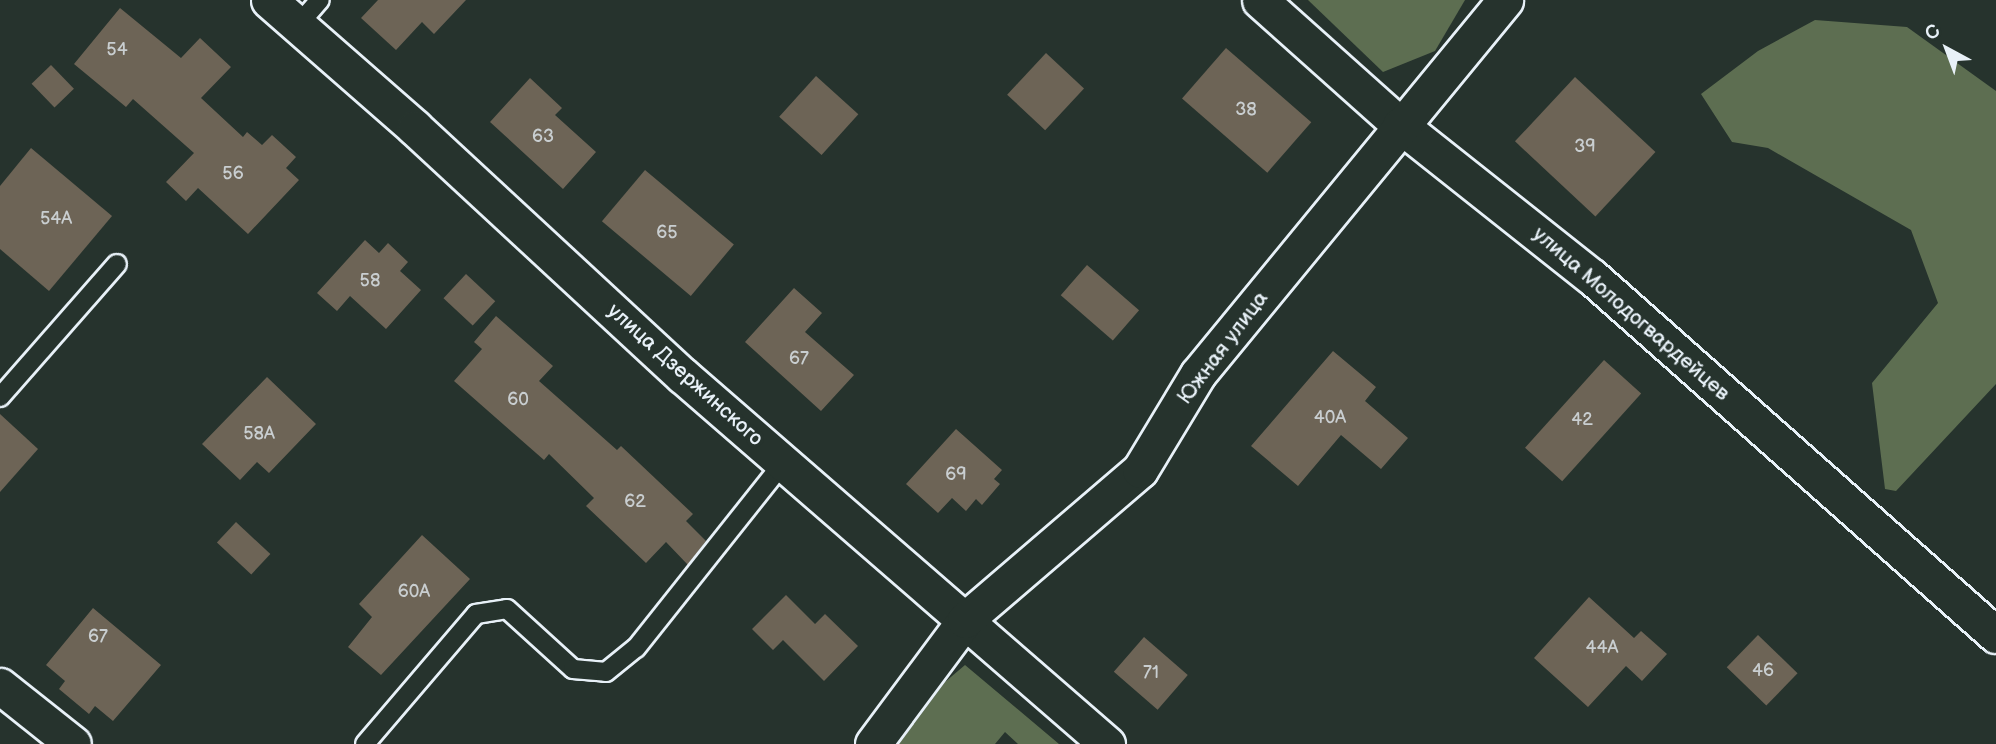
<!DOCTYPE html>
<html>
<head>
<meta charset="utf-8">
<style>
	body { margin:0 }
	#map { position:relative; width:1996px; height:744px; overflow:hidden; background:#26332d; font-family:"Balsamiq Sans",sans-serif }
	div>[style] { position:absolute }
	.green>* { inset:0; background:#5d6e51 }
	.building>* { inset:0; background:#6d6456; transform-origin:0 0 }
	.roads { filter:drop-shadow(2px 0 #e8f1f8) drop-shadow(-2px 0 #e8f1f8) drop-shadow(0 2px #e8f1f8) drop-shadow(0 -2px #e8f1f8) }
	.lane>* { height:18px; margin:-9px; padding:0 9px; transform-origin:9px; border-radius:9px; background:#26332d }
	.street>* { height:35px; margin:-17.5px; padding:0 17.5px; transform-origin:17.5px; border-radius:17.5px; background:#26332d }
	span { translate:-50% -50%; white-space:nowrap; text-align:center; line-height:1.15; -webkit-text-stroke:7px #26332d; paint-order:stroke }
	.number-label { font-size:18px; color:#c9ced0 }
	.number-label span { -webkit-text-stroke-width:0 }
	.street-label { font-size:21px; color:#e8f1f8 }
	.north { position:absolute; left:1912px; top:14px; width:70px; height:70px; -webkit-text-stroke:5px #26332d; paint-order:stroke; rotate:319deg; font-size:19px; font-weight:700; line-height:28px; text-align:center; color:#e8f1f8 }
	.north::after { content:''; display:block; margin:auto; width:24px; height:32px; background:#e8f1f8; clip-path:polygon(50% 0,100% 100%,50% 72%,0 100%) }
</style>
</head>
<body>
<div id="map">
	<div class="green">
		<div style="clip-path:polygon(1308px 0,1465px 0,1435px 51px,1383px 72px)"></div>
		<div style="clip-path:polygon(1815px 20px,1907px 27px,1996px 91px,1996px 384px,1896px 491px,1885px 489px,1872px 383px,1938px 303px,1911px 230px,1768px 148px,1732px 142px,1701px 94px,1758px 51px)"></div>
		<div style="clip-path:polygon(965px 665px,1059px 744px,1018px 744px,1005px 732px,995px 744px,899px 744px,945px 682px)"></div>
	</div>
	<div class="building">
		<div style="clip-path:polygon(378px 0,466px 0,434px 34px,422px 22px,396px 50px,361px 18px)"></div>
		<div style="clip-path:polygon(120px 8px,181px 58px,200px 38px,231px 67px,201px 98px,243px 137px,247px 132px,262px 145px,272px 135px,296px 157px,286px 168px,299px 180px,248px 234px,198px 188px,186px 201px,166px 182px,194px 153px,133px 99px,126px 107px,74px 64px)"></div>
		<div style="left:1226px;top:48px;width:113px;height:67px;rotate:41deg"></div>
		<div style="left:1046px;top:53px;width:52px;height:57px;rotate:43deg"></div>
		<div style="left:51px;top:65px;width:33px;height:27px;rotate:46deg"></div>
		<div style="left:816px;top:76px;width:57px;height:55px;rotate:42deg"></div>
		<div style="left:1575px;top:77px;width:110px;height:88px;rotate:43deg"></div>
		<div style="clip-path:polygon(530px 78px,562px 108px,555px 115px,596px 152px,563px 189px,490px 122px)"></div>
		<div style="clip-path:polygon(31px 148px,112px 216px,49px 291px,0 249px,0 186px)"></div>
		<div style="left:645px;top:170px;width:116px;height:67px;rotate:40deg"></div>
		<div style="clip-path:polygon(365px 240px,379px 253px,388px 243px,408px 262px,400px 271px,421px 290px,386px 329px,350px 296px,337px 311px,317px 293px)"></div>
		<div style="left:1087px;top:265px;width:69px;height:40px;rotate:41deg"></div>
		<div style="left:466px;top:274px;width:40px;height:33px;rotate:43deg"></div>
		<div style="clip-path:polygon(794px 288px,822px 313px,805px 332px,854px 375px,821px 411px,745px 342px)"></div>
		<div style="clip-path:polygon(496px 316px,553px 366px,539px 381px,617px 450px,621px 446px,693px 514px,686px 521px,706px 541px,688px 565px,666px 542px,646px 563px,586px 506px,594px 498px,549px 454px,544px 460px,454px 381px,482px 349px,474px 342px)"></div>
		<div style="clip-path:polygon(1333px 351px,1376px 387px,1365px 401px,1408px 438px,1381px 469px,1341px 435px,1298px 486px,1251px 446px)"></div>
		<div style="left:1604px;top:360px;width:50px;height:118px;rotate:42deg"></div>
		<div style="clip-path:polygon(267px 377px,316px 424px,269px 473px,257px 462px,240px 480px,202px 444px)"></div>
		<div style="clip-path:polygon(0 414px,38px 449px,0 492px)"></div>
		<div style="clip-path:polygon(956px 429px,1002px 470px,994px 479px,1000px 484px,982px 505px,976px 499px,966px 511px,952px 498px,938px 513px,906px 484px)"></div>
		<div style="left:236px;top:522px;width:47px;height:28px;rotate:43deg"></div>
		<div style="clip-path:polygon(422px 535px,470px 579px,381px 675px,348px 647px,372px 617px,359px 604px)"></div>
		<div style="clip-path:polygon(786px 595px,815px 624px,825px 614px,858px 646px,824px 681px,783px 640px,773px 650px,752px 629px)"></div>
		<div style="clip-path:polygon(1589px 597px,1634px 638px,1641px 631px,1667px 654px,1642px 681px,1626px 666px,1588px 707px,1534px 658px)"></div>
		<div style="clip-path:polygon(93px 608px,161px 665px,113px 721px,95px 706px,89px 714px,59px 689px,65px 681px,46px 665px)"></div>
		<div style="left:1758px;top:635px;width:55px;height:45px;rotate:44deg"></div>
		<div style="left:1144px;top:637px;width:58px;height:46px;rotate:41deg"></div>
	</div>
	<div class="roads">
		<div class="lane">
			<div style="left:298px;top:25px;width:33px;rotate:-49deg"></div>
			<div style="left:0;top:397px;width:177px;rotate:-48.7deg"></div>
			<div style="left:365px;top:744px;width:171px;rotate:-49.5deg"></div>
			<div style="left:476px;top:614px;width:31px;rotate:-9deg"></div>
			<div style="left:507px;top:609px;width:89px;rotate:42.3deg"></div>
			<div style="left:573px;top:669px;width:33px;rotate:5deg"></div>
			<div style="left:606px;top:672px;width:38px;rotate:-39deg"></div>
			<div style="left:636px;top:648px;width:238px;rotate:-51.5deg"></div>
		</div>
		<div class="street">
			<div style="left:269px;top:0;width:194px;rotate:41.2deg"></div>
			<div style="left:415px;top:128px;width:364px;rotate:42.8deg"></div>
			<div style="left:682px;top:375px;width:563px;rotate:40.97deg"></div>
			<div style="left:1260px;top:0;width:188px;rotate:41.8deg"></div>
			<div style="left:1400px;top:125px;width:245px;rotate:38.4deg"></div>
			<div style="left:1592px;top:277px;width:540px;rotate:41.55deg"></div>
			<div style="left:0;top:686px;width:93px;rotate:38.5deg"></div>
			<div style="left:873px;top:744px;width:154px;rotate:-53.4deg"></div>
			<div style="left:965px;top:620px;width:230px;rotate:-40.6deg"></div>
			<div style="left:1140px;top:470px;width:112px;rotate:-58.9deg"></div>
			<div style="left:1198px;top:374px;width:484px;rotate:-50.6deg"></div>
		</div>
	</div>
	<div class="number-label">
		<span style="left:117px;top:50px">54</span>
		<span style="left:1246px;top:110px">38</span>
		<span style="left:543px;top:137px">63</span>
		<span style="left:1585px;top:147px">39</span>
		<span style="left:233px;top:174px">56</span>
		<span style="left:56px;top:219px">54А</span>
		<span style="left:667px;top:233px">65</span>
		<span style="left:370px;top:281px">58</span>
		<span style="left:799px;top:359px">67</span>
		<span style="left:518px;top:400px">60</span>
		<span style="left:1330px;top:418px">40А</span>
		<span style="left:1582px;top:420px">42</span>
		<span style="left:259px;top:434px">58А</span>
		<span style="left:956px;top:475px">69</span>
		<span style="left:635px;top:502px">62</span>
		<span style="left:414px;top:592px">60А</span>
		<span style="left:98px;top:637px">67</span>
		<span style="left:1602px;top:648px">44А</span>
		<span style="left:1763px;top:671px">46</span>
		<span style="left:1151px;top:673px">71</span>
	</div>
	<div class="street-label">
		<span style="left:1631px;top:314px;rotate:41deg">улица Молодогвардейцев</span>
		<span style="left:1223px;top:348px;rotate:-53deg">Южная улица</span>
		<span style="left:685px;top:375px;rotate:42deg">улица Дзержинского</span>
	</div>
	<div class="north">С</div>
</div>
</body>
</html>
